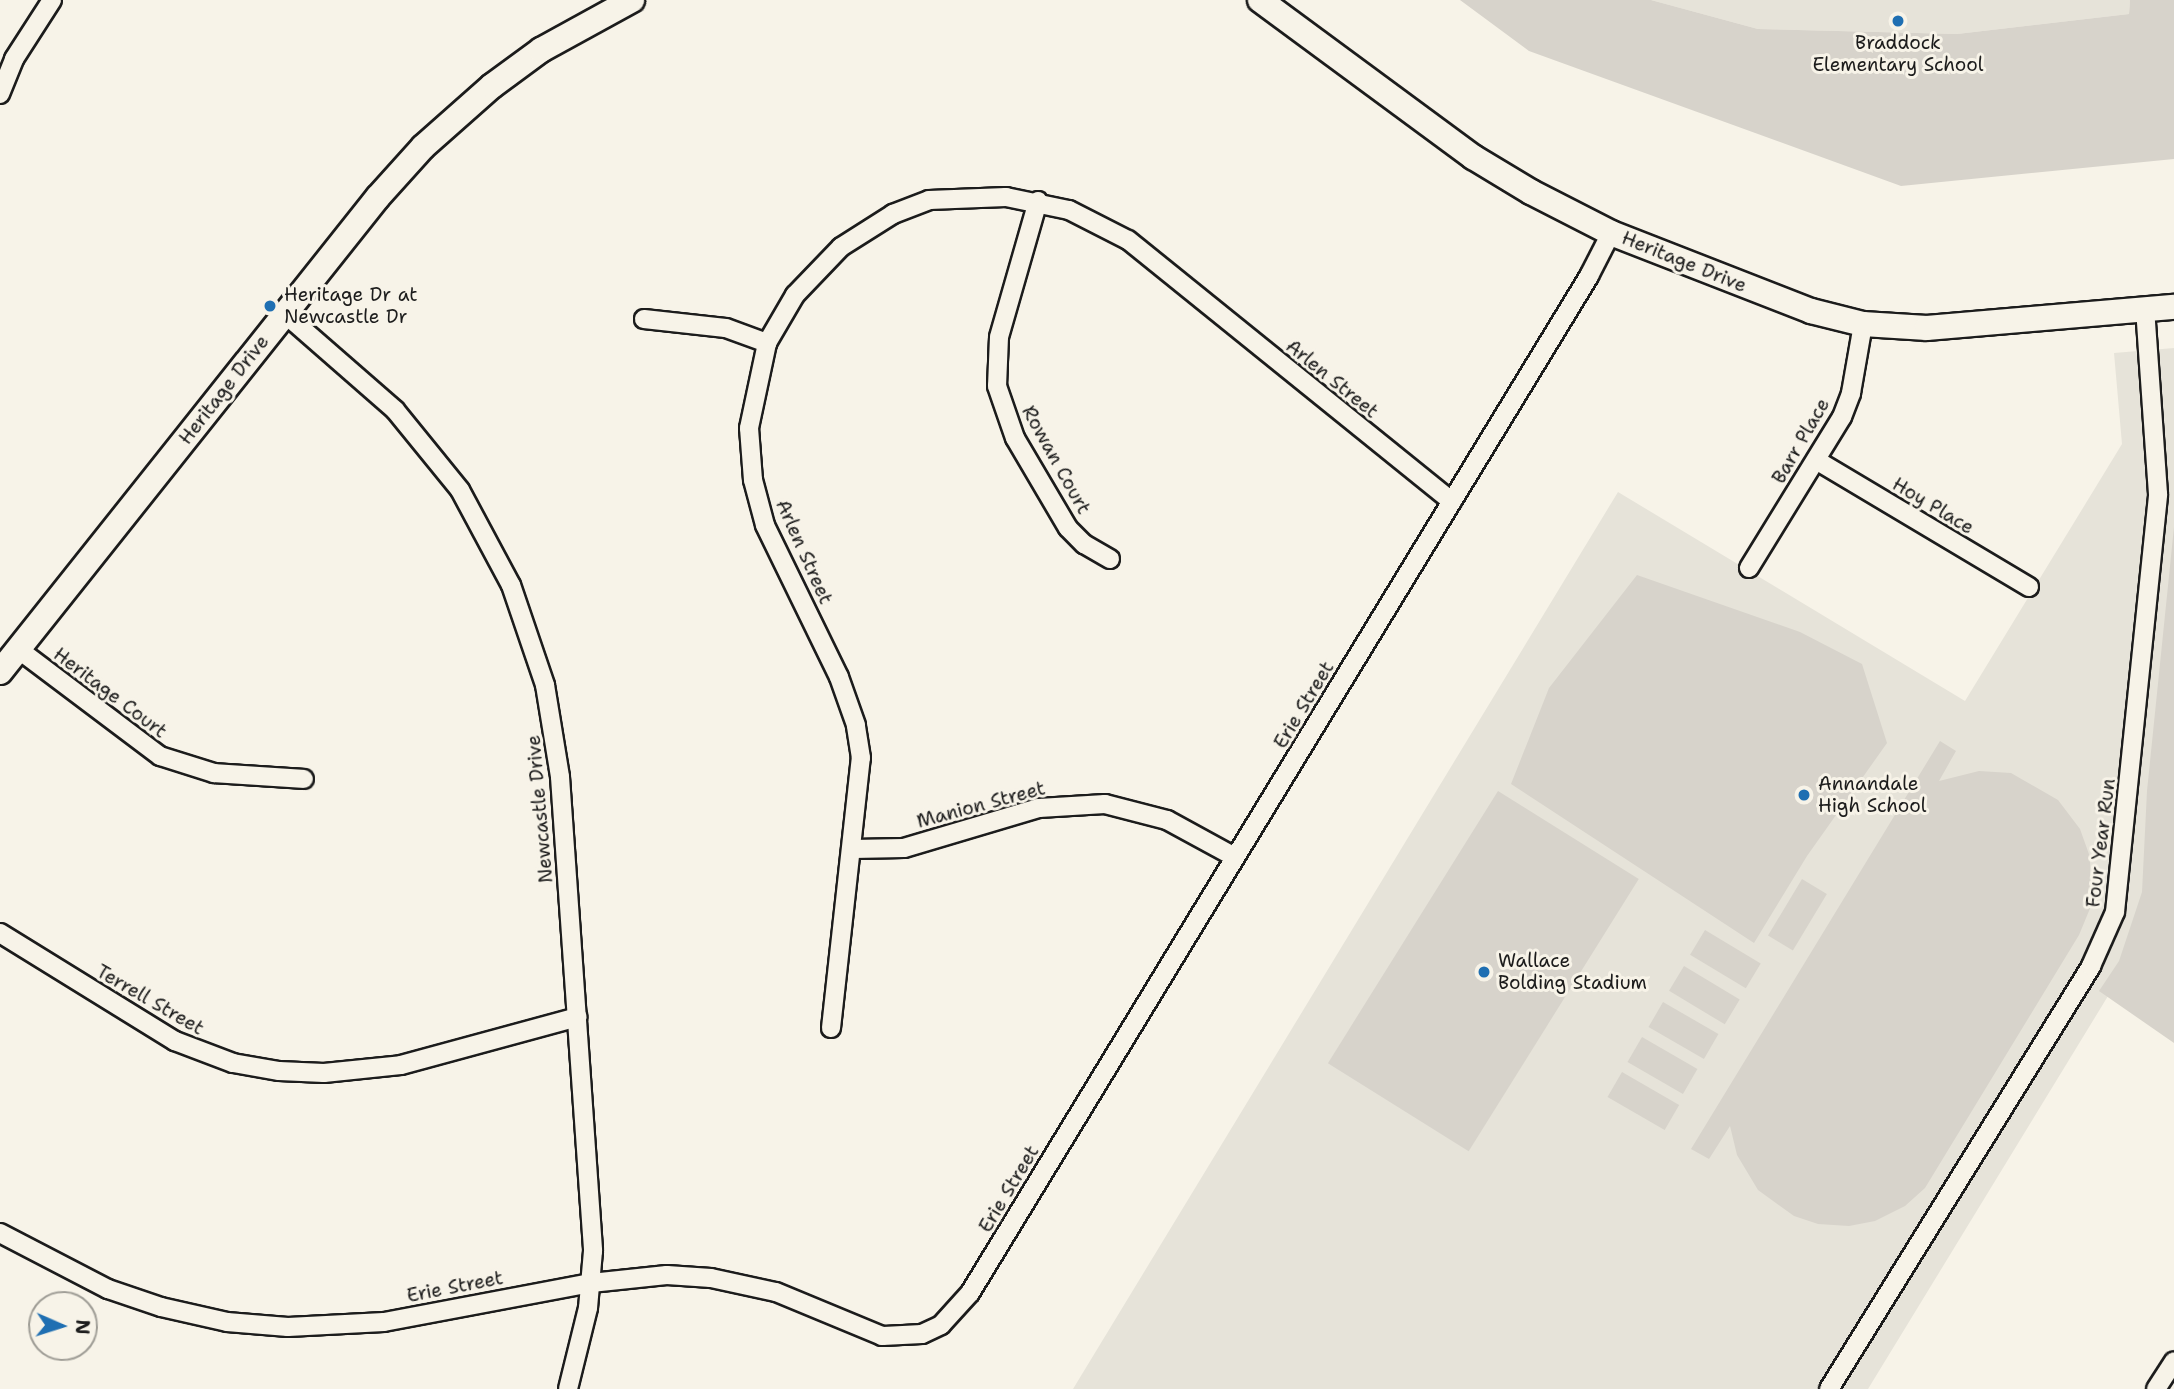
<!DOCTYPE html>
<html>
<head>
<meta charset="utf-8">
<style>
	body { margin:0 }
	#map { position:relative; width:2174px; height:1389px; overflow:hidden; background:#f7f3e8; font-family:"Shantell Sans",sans-serif }
	div>[style] { position:absolute }
	.built>* { inset:0; background:#e6e3d9 }
	.green>* { inset:0; background:#d7d3cb; transform-origin:0 0 }
	.roads { filter:drop-shadow(2px 0 #1c1c1c) drop-shadow(-2px 0 #1c1c1c) drop-shadow(0 2px #1c1c1c) drop-shadow(0 -2px #1c1c1c) }
	.street>* { height:18px; margin:-9px; padding:0 9px; transform-origin:9px; border-radius:9px; background:#f7f3e8 }
	.secondary>* { height:24px; margin:-12px; padding:0 12px; transform-origin:12px; border-radius:12px; background:#f7f3e8 }
	.dots>* { width:19px; height:19px; translate:-50% -50%; box-sizing:border-box; border:4px solid #f7f3e8; border-radius:50% }
	span { translate:-50% -50%; white-space:nowrap; text-align:center; line-height:1.15; -webkit-text-stroke:6px #f7f3e8; paint-order:stroke }
	.poi-label { font-size:19px; color:#1c1c1c }
	.left { translate:0 -50%; text-align:left }
	.street-label { font-size:19px; color:#1c1c1c }
	.north { position:absolute; left:28px; top:1291px; width:70px; height:70px; box-sizing:border-box; background:#f7f3e8; border:2px solid #9f9d96; border-radius:50%; rotate:93deg; font-size:19px; font-weight:700; line-height:28px; text-align:center; color:#1c1c1c }
	.north::after { content:''; display:block; margin:auto; width:24px; height:32px; background:#1f6fb2; clip-path:polygon(50% 0,100% 100%,50% 72%,0 100%) }
</style>
</head>
<body>
<div id="map">
	<div class="built">
		<div style="clip-path:polygon(1651px 0,2130px 0,2129px 14px,1957px 34px,1758px 29px)"></div>
		<div style="clip-path:polygon(2174px 348px,2174px 888px,1868px 1389px,1073px 1389px,1618px 492px,1965px 701px,2122px 444px,2114px 353px)"></div>
	</div>
	<div class="green">
		<div style="clip-path:polygon(1460px 0,1651px 0,1758px 29px,1957px 34px,2129px 14px,2130px 0,2174px 0,2174px 159px,1901px 186px,1529px 51px)"></div>
		<div style="clip-path:polygon(2174px 527px,2174px 1043px,2099px 991px,2119px 961px,2142px 892px,2147px 791px)"></div>
		<div style="clip-path:polygon(1637px 575px,1800px 632px,1862px 664px,1887px 743px,1807px 856px,1754px 943px,1511px 784px,1549px 688px)"></div>
		<div style="clip-path:polygon(1940px 741px,1956px 751px,1939px 781px,1979px 771px,2011px 773px,2058px 800px,2080px 829px,2090px 857px,2091px 906px,2079px 935px,1925px 1188px,1905px 1206px,1875px 1221px,1849px 1226px,1818px 1224px,1794px 1216px,1758px 1190px,1737px 1155px,1730px 1126px,1709px 1159px,1691px 1149px)"></div>
		<div style="left:1498px;top:791px;width:166px;height:321px;rotate:32deg"></div>
		<div style="left:1802px;top:879px;width:29px;height:66px;rotate:31deg"></div>
		<div style="left:1705px;top:930px;width:65px;height:29px;rotate:31deg"></div>
		<div style="left:1684px;top:966px;width:65px;height:29px;rotate:31deg"></div>
		<div style="left:1663px;top:1002px;width:64px;height:29px;rotate:30deg"></div>
		<div style="left:1642px;top:1037px;width:64px;height:29px;rotate:30deg"></div>
		<div style="left:1622px;top:1072px;width:66px;height:29px;rotate:30deg"></div>
	</div>
	<div class="roads">
		<div class="street">
			<div style="left:0;top:94px;width:38px;rotate:-68deg"></div>
			<div style="left:14px;top:59px;width:70px;rotate:-57.2deg"></div>
			<div style="left:1038px;top:201px;width:141px;rotate:106deg"></div>
			<div style="left:999px;top:337px;width:49px;rotate:92.3deg"></div>
			<div style="left:997px;top:386px;width:55px;rotate:70.9deg"></div>
			<div style="left:1015px;top:438px;width:104px;rotate:59.5deg"></div>
			<div style="left:1068px;top:528px;width:23px;rotate:45deg"></div>
			<div style="left:1084px;top:544px;width:30px;rotate:30deg"></div>
			<div style="left:285px;top:314px;width:146px;rotate:41.1deg"></div>
			<div style="left:395px;top:410px;width:103px;rotate:50.9deg"></div>
			<div style="left:460px;top:490px;width:108px;rotate:61.8deg"></div>
			<div style="left:511px;top:585px;width:106px;rotate:71.2deg"></div>
			<div style="left:545px;top:685px;width:93px;rotate:80.7deg"></div>
			<div style="left:560px;top:777px;width:475px;rotate:86deg"></div>
			<div style="left:593px;top:1251px;width:57px;rotate:95deg"></div>
			<div style="left:588px;top:1308px;width:83px;rotate:103.9deg"></div>
			<div style="left:644px;top:319px;width:82px;rotate:6.3deg"></div>
			<div style="left:726px;top:328px;width:44px;rotate:20.1deg"></div>
			<div style="left:1816px;top:460px;width:248px;rotate:30.8deg"></div>
			<div style="left:1749px;top:568px;width:177px;rotate:-58.4deg"></div>
			<div style="left:1842px;top:417px;width:26px;rotate:-69deg"></div>
			<div style="left:1851px;top:393px;width:70px;rotate:-80.1deg"></div>
			<div style="left:18px;top:649px;width:178px;rotate:37deg"></div>
			<div style="left:160px;top:756px;width:57px;rotate:17.5deg"></div>
			<div style="left:214px;top:773px;width:90px;rotate:3.8deg"></div>
			<div style="left:853px;top:849px;width:51px;rotate:-1.1deg"></div>
			<div style="left:904px;top:848px;width:141px;rotate:-16.5deg"></div>
			<div style="left:1039px;top:808px;width:66px;rotate:-3.5deg"></div>
			<div style="left:1105px;top:804px;width:64px;rotate:14.5deg"></div>
			<div style="left:1167px;top:820px;width:77px;rotate:28.6deg"></div>
			<div style="left:0;top:933px;width:206px;rotate:31.7deg"></div>
			<div style="left:175px;top:1041px;width:62px;rotate:20.8deg"></div>
			<div style="left:233px;top:1063px;width:47px;rotate:9.9deg"></div>
			<div style="left:279px;top:1071px;width:45px;rotate:2.5deg"></div>
			<div style="left:324px;top:1073px;width:77px;rotate:-5.9deg"></div>
			<div style="left:401px;top:1065px;width:183px;rotate:-15.2deg"></div>
			<div style="left:831px;top:1028px;width:272px;rotate:-83.7deg"></div>
			<div style="left:861px;top:758px;width:33px;rotate:-99deg"></div>
			<div style="left:856px;top:725px;width:51px;rotate:-109.5deg"></div>
			<div style="left:839px;top:677px;width:169px;rotate:-116deg"></div>
			<div style="left:765px;top:525px;width:47px;rotate:-104.9deg"></div>
			<div style="left:753px;top:480px;width:52px;rotate:-94.4deg"></div>
			<div style="left:749px;top:428px;width:87px;rotate:-78deg"></div>
			<div style="left:767px;top:343px;width:56px;rotate:-59.7deg"></div>
			<div style="left:795px;top:295px;width:66px;rotate:-46.2deg"></div>
			<div style="left:841px;top:247px;width:62px;rotate:-32.4deg"></div>
			<div style="left:893px;top:214px;width:39px;rotate:-21deg"></div>
			<div style="left:929px;top:200px;width:77px;rotate:-2.2deg"></div>
			<div style="left:1006px;top:197px;width:64px;rotate:11.7deg"></div>
			<div style="left:1069px;top:210px;width:66px;rotate:27deg"></div>
			<div style="left:1128px;top:240px;width:416px;rotate:38.9deg"></div>
			<div style="left:0;top:1233px;width:122px;rotate:27.4deg"></div>
			<div style="left:108px;top:1289px;width:56px;rotate:18.8deg"></div>
			<div style="left:161px;top:1307px;width:68px;rotate:12.8deg"></div>
			<div style="left:227px;top:1322px;width:61px;rotate:4.7deg"></div>
			<div style="left:288px;top:1327px;width:96px;rotate:-3deg"></div>
			<div style="left:384px;top:1322px;width:211px;rotate:-10.7deg"></div>
			<div style="left:591px;top:1283px;width:76px;rotate:-6deg"></div>
			<div style="left:667px;top:1275px;width:44px;rotate:3.9deg"></div>
			<div style="left:711px;top:1278px;width:66px;rotate:12.2deg"></div>
			<div style="left:776px;top:1292px;width:115px;rotate:22.5deg"></div>
			<div style="left:882px;top:1336px;width:40px;rotate:-2.9deg"></div>
			<div style="left:922px;top:1334px;width:21px;rotate:-25deg"></div>
			<div style="left:941px;top:1325px;width:43px;rotate:-47.8deg"></div>
			<div style="left:970px;top:1293px;width:1191px;rotate:-58.67deg"></div>
			<div style="left:1589px;top:276px;width:48px;rotate:-62.9deg"></div>
			<div style="left:1829px;top:1389px;width:498px;rotate:-58.2deg"></div>
			<div style="left:2091px;top:966px;width:59px;rotate:-66deg"></div>
			<div style="left:2115px;top:912px;width:420px;rotate:-84.1deg"></div>
			<div style="left:2158px;top:494px;width:185px;rotate:-94deg"></div>
			<div style="left:2156px;top:1389px;width:33px;rotate:-57deg"></div>
		</div>
		<div class="secondary">
			<div style="left:1260px;top:0;width:265px;rotate:36.4deg"></div>
			<div style="left:1473px;top:157px;width:68px;rotate:31.1deg"></div>
			<div style="left:1531px;top:192px;width:90px;rotate:27.1deg"></div>
			<div style="left:1611px;top:233px;width:215px;rotate:21.3deg"></div>
			<div style="left:1811px;top:311px;width:54px;rotate:14deg"></div>
			<div style="left:1863px;top:324px;width:64px;rotate:3.6deg"></div>
			<div style="left:1927px;top:328px;width:248px;rotate:-4.9deg"></div>
			<div style="left:0;top:672px;width:607px;rotate:-51.49deg"></div>
			<div style="left:378px;top:197px;width:67px;rotate:-48deg"></div>
			<div style="left:423px;top:147px;width:92px;rotate:-41.5deg"></div>
			<div style="left:492px;top:86px;width:61px;rotate:-36.3deg"></div>
			<div style="left:541px;top:50px;width:104px;rotate:-28.8deg"></div>
		</div>
	</div>
	<div class="dots">
		<div style="left:1898px;top:21px;background:#1f6fb2"></div>
		<div style="left:270px;top:306px;background:#1f6fb2"></div>
		<div style="left:1804px;top:795px;background:#1f6fb2"></div>
		<div style="left:1484px;top:972px;background:#1f6fb2"></div>
	</div>
	<div class="poi-label">
		<span style="left:1898px;top:54px">Braddock<br>Elementary School</span>
		<span class="left" style="left:284px;top:306px">Heritage Dr at<br>Newcastle Dr</span>
		<span class="left" style="left:1818px;top:795px">Annandale<br>High School</span>
		<span class="left" style="left:1498px;top:972px">Wallace<br>Bolding Stadium</span>
	</div>
	<div class="street-label">
		<span style="left:1684px;top:262px;rotate:22deg">Heritage Drive</span>
		<span style="left:1332px;top:379px;rotate:39deg">Arlen Street</span>
		<span style="left:224px;top:390px;rotate:-52deg">Heritage Drive</span>
		<span style="left:1801px;top:441px;rotate:-60deg">Barr Place</span>
		<span style="left:1056px;top:460px;rotate:61deg">Rowan Court</span>
		<span style="left:1933px;top:506px;rotate:31deg">Hoy Place</span>
		<span style="left:804px;top:552px;rotate:66deg">Arlen Street</span>
		<span style="left:110px;top:693px;rotate:37deg">Heritage Court</span>
		<span style="left:1304px;top:705px;rotate:-59deg">Erie Street</span>
		<span style="left:981px;top:805px;rotate:-15deg">Manion Street</span>
		<span style="left:540px;top:809px;rotate:-95deg">Newcastle Drive</span>
		<span style="left:2101px;top:843px;rotate:-83deg">Four Year Run</span>
		<span style="left:150px;top:1000px;rotate:30deg">Terrell Street</span>
		<span style="left:1009px;top:1189px;rotate:-59deg">Erie Street</span>
		<span style="left:455px;top:1287px;rotate:-11deg">Erie Street</span>
	</div>
	<div class="north">N</div>
</div>
</body>
</html>
